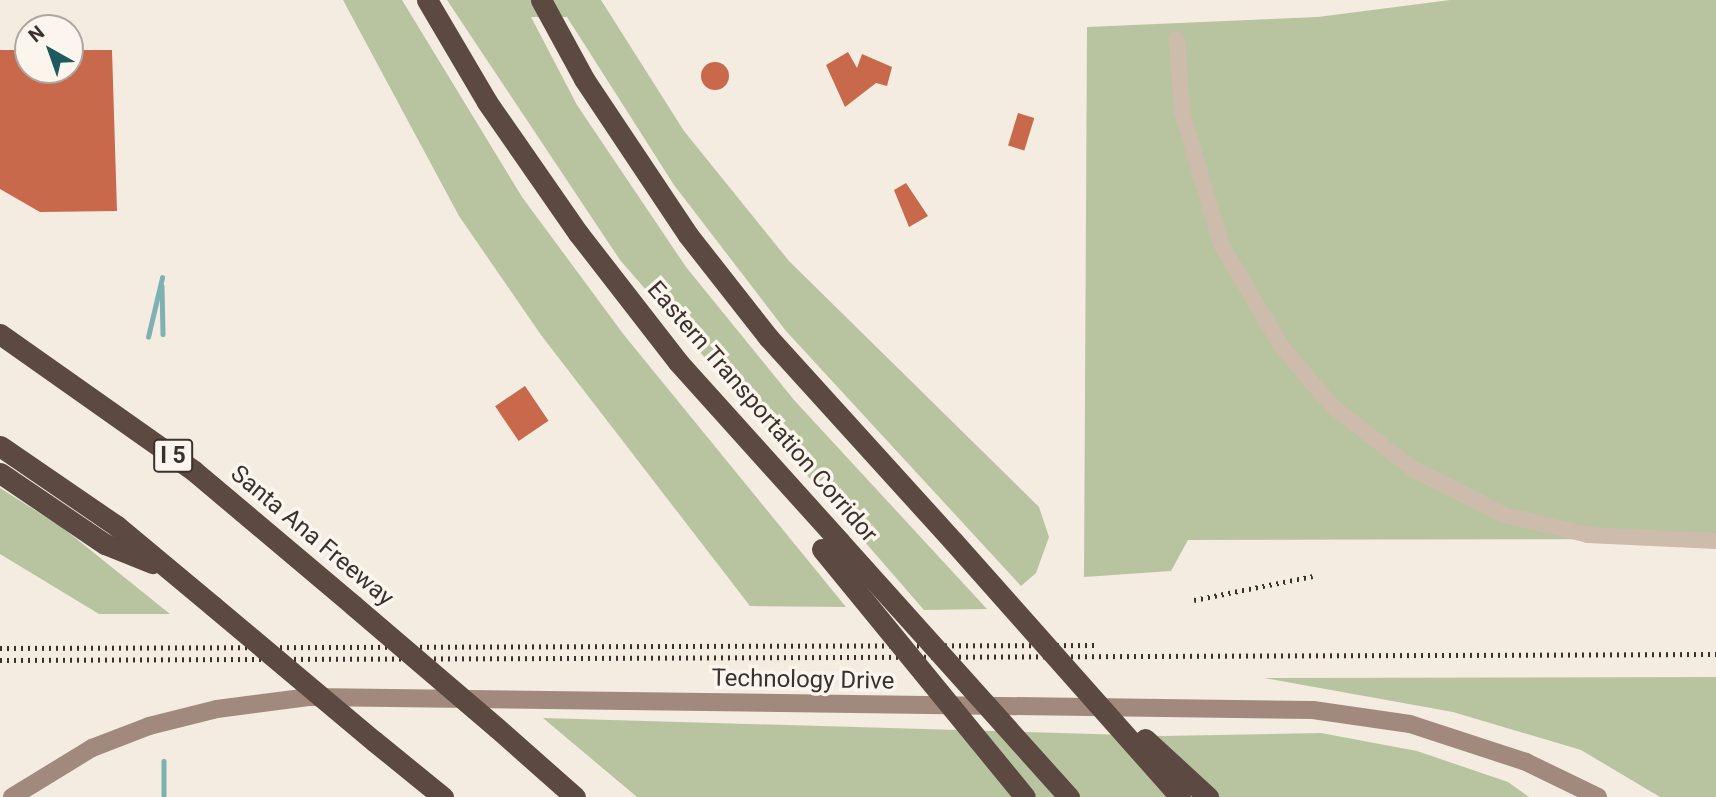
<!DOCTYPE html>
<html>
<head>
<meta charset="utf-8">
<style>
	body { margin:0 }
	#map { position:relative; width:1716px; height:797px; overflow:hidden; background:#f4ebe1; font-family:Roboto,sans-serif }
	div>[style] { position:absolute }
	.green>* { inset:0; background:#b8c4a0 }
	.stream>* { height:4.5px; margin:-2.25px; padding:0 2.25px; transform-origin:2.25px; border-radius:2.25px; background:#7fb0b2 }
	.building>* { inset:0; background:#c8694b; transform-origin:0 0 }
	.round { border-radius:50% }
	.street>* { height:16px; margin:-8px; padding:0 8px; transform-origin:8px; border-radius:8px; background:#cdbbac }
	.secondary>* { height:18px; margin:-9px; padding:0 9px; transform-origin:9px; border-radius:9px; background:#a18a7d }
	.highway>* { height:21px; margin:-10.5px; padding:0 10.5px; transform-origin:10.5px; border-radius:10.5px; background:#5c4a42 }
	.rail>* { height:4.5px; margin-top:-2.25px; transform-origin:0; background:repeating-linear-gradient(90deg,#3b302b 0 2px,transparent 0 7px) }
	.highway-bridge>* { height:21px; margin:-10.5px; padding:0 10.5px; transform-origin:10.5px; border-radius:10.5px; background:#5c4a42 }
	span { translate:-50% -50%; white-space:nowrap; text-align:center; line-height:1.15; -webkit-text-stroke:7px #fbf5ee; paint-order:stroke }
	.shield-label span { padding:2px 5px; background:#fbf5ee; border:2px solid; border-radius:5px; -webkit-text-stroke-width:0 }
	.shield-label { font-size:23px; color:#3b302b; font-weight:700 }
	.street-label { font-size:24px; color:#3b302b }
	.north { position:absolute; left:14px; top:14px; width:70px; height:70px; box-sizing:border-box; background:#fbf5ee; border:2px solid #aea6a0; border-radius:50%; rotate:320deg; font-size:19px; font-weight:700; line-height:28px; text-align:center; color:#3b302b }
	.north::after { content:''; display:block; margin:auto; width:24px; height:32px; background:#1f5a5e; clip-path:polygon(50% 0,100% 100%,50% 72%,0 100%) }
</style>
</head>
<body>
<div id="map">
	<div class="green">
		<div style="clip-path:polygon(343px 0,402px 0,522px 197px,624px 335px,846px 607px,750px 606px,541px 335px,459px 216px)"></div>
		<div style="clip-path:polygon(447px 0,601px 0,684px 131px,789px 261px,1039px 507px,1049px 537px,1036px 573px,1021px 586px,786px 331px,674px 185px,567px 17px,531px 17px,577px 105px,686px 267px,794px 400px,987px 609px,924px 610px,620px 260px)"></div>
		<div style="clip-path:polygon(1450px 0,1716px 0,1716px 539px,1188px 540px,1171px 571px,1084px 577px,1087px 27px,1318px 17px)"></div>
		<div style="clip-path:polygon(0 488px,63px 528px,170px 614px,99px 614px,0 554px)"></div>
		<div style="clip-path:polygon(1716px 677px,1716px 797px,1660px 797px,1581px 750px,1453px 712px,1264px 678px)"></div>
		<div style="clip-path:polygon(543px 718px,1163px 736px,1321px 733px,1417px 751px,1508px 782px,1529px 797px,637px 797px)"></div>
	</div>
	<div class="stream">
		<div style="left:162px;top:286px;width:48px;rotate:88.8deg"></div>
		<div style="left:148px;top:337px;width:61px;rotate:-76.7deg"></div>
		<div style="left:164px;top:761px;width:36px;rotate:90deg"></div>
	</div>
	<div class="building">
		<div style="clip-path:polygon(0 50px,28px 50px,28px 70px,70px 70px,70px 50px,112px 50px,117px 211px,40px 212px,0 189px)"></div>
		<div style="clip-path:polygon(848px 52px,857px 68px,862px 54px,892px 67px,887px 86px,876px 83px,845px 107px,826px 65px)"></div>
		<div class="round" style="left:701px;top:62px;width:28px;height:28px"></div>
		<div style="left:1018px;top:113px;width:17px;height:34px;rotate:17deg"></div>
		<div style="clip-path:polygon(906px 183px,928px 216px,909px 227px,894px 190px)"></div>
		<div style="left:525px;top:386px;width:42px;height:36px;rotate:56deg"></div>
	</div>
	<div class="street">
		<div style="left:1177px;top:39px;width:72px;rotate:86deg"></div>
		<div style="left:1182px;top:111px;width:139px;rotate:73.7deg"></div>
		<div style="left:1221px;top:244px;width:120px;rotate:59.4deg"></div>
		<div style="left:1282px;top:347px;width:77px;rotate:49.7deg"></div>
		<div style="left:1332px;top:406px;width:103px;rotate:37.9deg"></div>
		<div style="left:1413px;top:469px;width:103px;rotate:26.6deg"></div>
		<div style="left:1505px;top:515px;width:85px;rotate:13.5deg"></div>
		<div style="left:1588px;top:535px;width:128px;rotate:2.7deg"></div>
	</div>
	<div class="secondary">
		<div style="left:12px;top:797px;width:94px;rotate:-31.5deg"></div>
		<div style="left:92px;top:748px;width:61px;rotate:-21.1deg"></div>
		<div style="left:149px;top:726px;width:70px;rotate:-14deg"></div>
		<div style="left:217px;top:709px;width:94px;rotate:-7.4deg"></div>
		<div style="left:310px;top:697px;width:1003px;rotate:0.74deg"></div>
		<div style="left:1313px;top:710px;width:98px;rotate:8.2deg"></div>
		<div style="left:1410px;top:724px;width:122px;rotate:18.1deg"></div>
		<div style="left:1526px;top:762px;width:80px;rotate:25.9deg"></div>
	</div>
	<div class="highway">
		<div style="left:427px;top:0;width:118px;rotate:59.5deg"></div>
		<div style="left:487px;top:102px;width:160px;rotate:55.2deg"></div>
		<div style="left:578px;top:233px;width:163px;rotate:52.2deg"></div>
		<div style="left:678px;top:362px;width:242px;rotate:48deg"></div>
		<div style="left:541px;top:0;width:90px;rotate:61.4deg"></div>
		<div style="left:584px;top:79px;width:187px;rotate:56.3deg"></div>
		<div style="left:688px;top:235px;width:130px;rotate:51.9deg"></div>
		<div style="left:768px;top:337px;width:275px;rotate:47.8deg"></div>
		<div style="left:0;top:334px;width:237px;rotate:35.2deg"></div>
		<div style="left:194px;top:471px;width:208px;rotate:40.1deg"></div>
		<div style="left:0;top:446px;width:142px;rotate:34.4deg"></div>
		<div style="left:117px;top:526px;width:125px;rotate:39.8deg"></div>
		<div style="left:0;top:473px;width:127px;rotate:34.1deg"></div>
		<div style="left:105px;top:544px;width:51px;rotate:22deg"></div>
		<div style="left:497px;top:728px;width:104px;rotate:41.5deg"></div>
		<div style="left:374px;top:741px;width:89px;rotate:39.1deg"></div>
	</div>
	<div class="rail">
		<div style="left:1194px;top:600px;width:121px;rotate:-11.4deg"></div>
		<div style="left:0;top:648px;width:1097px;rotate:-0.16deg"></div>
		<div style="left:0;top:660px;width:1716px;rotate:-0.2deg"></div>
	</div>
	<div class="highway-bridge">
		<div style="left:953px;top:541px;width:342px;rotate:48.4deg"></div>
		<div style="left:840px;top:542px;width:343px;rotate:48.1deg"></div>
		<div style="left:822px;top:549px;width:320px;rotate:50.7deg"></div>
		<div style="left:353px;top:605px;width:189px;rotate:40.5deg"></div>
		<div style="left:213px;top:606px;width:210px;rotate:40deg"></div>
		<div style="left:1145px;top:739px;width:86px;rotate:42.6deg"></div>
	</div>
	<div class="shield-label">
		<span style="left:173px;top:456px">I 5</span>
	</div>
	<div class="street-label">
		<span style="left:762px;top:412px;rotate:49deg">Eastern Transportation Corridor</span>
		<span style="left:312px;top:536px;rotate:40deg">Santa Ana Freeway</span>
		<span style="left:803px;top:680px;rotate:1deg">Technology Drive</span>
	</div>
	<div class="north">N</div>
</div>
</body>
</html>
